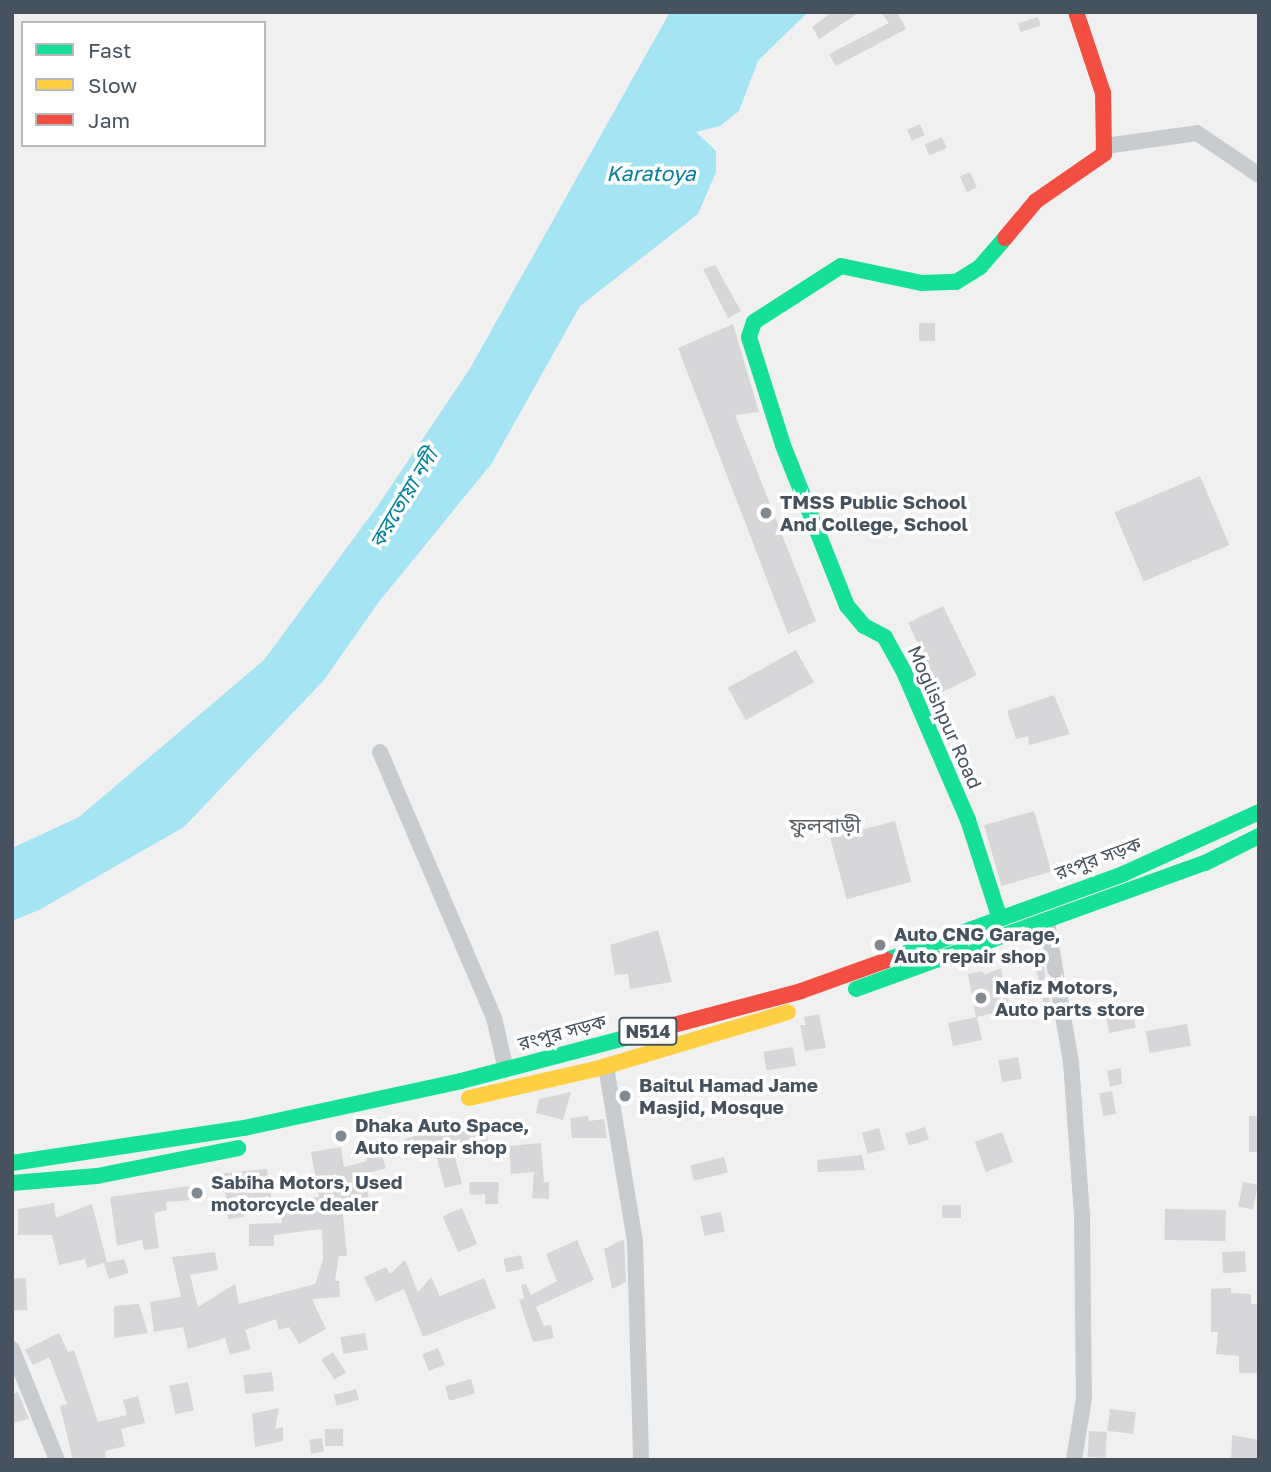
<!DOCTYPE html>
<html>
<head>
<meta charset="utf-8">
<style>
	body { margin:0 }
	#map { position:relative; width:1271px; height:1472px; overflow:hidden; background:#f1f0f0; font-family:"Golos Text","Noto Sans Bengali",sans-serif }
	div>[style] { position:absolute }
	.water>* { inset:0; background:#a5e4f2 }
	.building>* { inset:0; background:#d7d7d9; transform-origin:0 0 }
	.street>* { height:16px; margin:-8px; padding:0 8px; transform-origin:8px; border-radius:8px; background:#c9cccf }
	.fast>* { height:16px; margin:-8px; padding:0 8px; transform-origin:8px; border-radius:8px; background:#16e098 }
	.slow>* { height:16px; margin:-8px; padding:0 8px; transform-origin:8px; border-radius:8px; background:#ffcf43 }
	.jam>* { height:16px; margin:-8px; padding:0 8px; transform-origin:8px; border-radius:8px; background:#f24e42 }
	.dots>* { width:19px; height:19px; translate:-50% -50%; box-sizing:border-box; border:4px solid #fff; border-radius:50% }
	span { translate:-50% -50%; white-space:nowrap; text-align:center; line-height:1.15; -webkit-text-stroke:7px #fff; paint-order:stroke }
	.shield-label span { padding:2px 5px; background:#fff; border:2px solid; border-radius:5px; -webkit-text-stroke-width:0 }
	.shield-label { font-size:18px; color:#46535e; font-weight:700 }
	.poi-label { font-size:19px; color:#46535e; font-weight:700 }
	.left { translate:0 -50%; text-align:left }
	.street-label { font-size:19px; color:#46535e }
	.water-label { font-size:21px; color:#03819d; font-style:italic }
	.neighbourhood-label { font-size:21px; color:#5b6065 }
	.frame { position:absolute; inset:0; border:14px solid #46535e; pointer-events:none }
	.legend { position:absolute; left:21px; top:21px; width:245px; height:126px; box-sizing:border-box; background:#fff; border:2px solid #b5babf; margin:0; padding:9px 12px; list-style:none; font-size:21px; color:#46535e }
	.legend li { display:flex; align-items:center; gap:14px; height:35px }
	.legend b { width:35px; border:2px solid #b5babf }
</style>
</head>
<body>
<div id="map">
	<div class="water">
		<div style="clip-path:polygon(670px 12px,808px 12px,758px 61px,739px 111px,720px 126px,696px 132px,716px 151px,716px 172px,698px 214px,580px 306px,492px 463px,378px 603px,324px 680px,184px 827px,39px 910px,12px 921px,12px 848px,79px 817px,264px 660px,379px 504px,469px 370px)"></div>
	</div>
	<div class="building">
		<div style="clip-path:polygon(832px 12px,860px 12px,819px 39px,812px 27px)"></div>
		<div style="clip-path:polygon(881px 12px,897px 12px,906px 29px,836px 66px,829px 54px,889px 23px)"></div>
		<div style="left:1038px;top:17px;width:9px;height:21px;rotate:72deg"></div>
		<div style="left:920px;top:124px;width:12px;height:14px;rotate:66deg"></div>
		<div style="left:942px;top:137px;width:12px;height:19px;rotate:66deg"></div>
		<div style="left:970px;top:172px;width:17px;height:11px;rotate:66deg"></div>
		<div style="clip-path:polygon(715px 265px,741px 311px,728px 318px,703px 269px)"></div>
		<div style="left:935px;top:323px;width:18px;height:16px;rotate:90deg"></div>
		<div style="clip-path:polygon(733px 324px,759px 412px,735px 415px,816px 621px,788px 634px,678px 348px)"></div>
		<div style="left:1200px;top:476px;width:75px;height:93px;rotate:67deg"></div>
		<div style="left:943px;top:606px;width:77px;height:39px;rotate:64deg"></div>
		<div style="left:796px;top:650px;width:37px;height:78px;rotate:61deg"></div>
		<div style="clip-path:polygon(1054px 695px,1070px 734px,1029px 745px,1028px 736px,1016px 739px,1007px 711px)"></div>
		<div style="left:1034px;top:811px;width:63px;height:52px;rotate:74deg"></div>
		<div style="left:895px;top:821px;width:63px;height:67px;rotate:75deg"></div>
		<div style="clip-path:polygon(658px 930px,672px 982px,630px 989px,628px 974px,615px 975px,610px 945px)"></div>
		<div style="clip-path:polygon(1043px 961px,1051px 1009px,1045px 1011px,1035px 962px)"></div>
		<div style="clip-path:polygon(1001px 968px,1010px 1009px,977px 1017px,982px 1040px,953px 1046px,948px 1023px,976px 1017px,968px 974px,983px 971px,984px 975px)"></div>
		<div style="left:1133px;top:1013px;width:15px;height:27px;rotate:79deg"></div>
		<div style="clip-path:polygon(819px 1014px,826px 1048px,805px 1051px,800px 1025px,806px 1025px,804px 1017px)"></div>
		<div style="left:1187px;top:1024px;width:22px;height:42px;rotate:80deg"></div>
		<div style="left:793px;top:1047px;width:19px;height:30px;rotate:81deg"></div>
		<div style="left:1018px;top:1057px;width:22px;height:20px;rotate:80deg"></div>
		<div style="clip-path:polygon(1121px 1068px,1122px 1084px,1110px 1087px,1107px 1071px)"></div>
		<div style="left:1112px;top:1091px;width:23px;height:13px;rotate:80deg"></div>
		<div style="clip-path:polygon(571px 1092px,563px 1120px,536px 1113px,539px 1099px)"></div>
		<div style="clip-path:polygon(588px 1116px,589px 1121px,604px 1119px,607px 1138px,572px 1138px,570px 1118px)"></div>
		<div style="left:1249px;top:1116px;width:10px;height:36px"></div>
		<div style="clip-path:polygon(485px 1120px,488px 1142px,452px 1146px,462px 1184px,445px 1188px,433px 1144px,405px 1151px,403px 1140px,451px 1124px)"></div>
		<div style="left:925px;top:1127px;width:13px;height:21px;rotate:72deg"></div>
		<div style="left:879px;top:1128px;width:22px;height:18px;rotate:74deg"></div>
		<div style="left:1002px;top:1132px;width:32px;height:29px;rotate:70deg"></div>
		<div style="clip-path:polygon(541px 1143px,544px 1182px,549px 1182px,549px 1199px,532px 1198px,534px 1172px,511px 1174px,509px 1146px)"></div>
		<div style="clip-path:polygon(341px 1147px,344px 1167px,367px 1161px,365px 1153px,380px 1149px,386px 1168px,365px 1174px,369px 1200px,342px 1206px,347px 1256px,339px 1256px,335px 1281px,339px 1281px,340px 1297px,312px 1299px,326px 1329px,299px 1344px,289px 1327px,279px 1330px,276px 1319px,245px 1330px,251px 1349px,230px 1355px,225px 1338px,188px 1349px,183px 1327px,154px 1332px,150px 1302px,181px 1297px,172px 1257px,215px 1252px,218px 1270px,190px 1275px,198px 1307px,235px 1284px,239px 1304px,315px 1284px,323px 1260px,322px 1229px,274px 1235px,274px 1246px,249px 1246px,249px 1224px,282px 1223px,280px 1202px,319px 1197px,311px 1152px)"></div>
		<div style="clip-path:polygon(862px 1155px,865px 1170px,818px 1172px,817px 1160px)"></div>
		<div style="left:724px;top:1157px;width:16px;height:35px;rotate:76deg"></div>
		<div style="clip-path:polygon(267px 1169px,272px 1201px,243px 1203px,244px 1217px,228px 1219px,225px 1191px,218px 1192px,216px 1174px)"></div>
		<div style="clip-path:polygon(469px 1182px,499px 1182px,498px 1204px,485px 1204px,485px 1194px,470px 1195px)"></div>
		<div style="left:1243px;top:1182px;width:15px;height:25px;rotate:11deg"></div>
		<div style="clip-path:polygon(190px 1186px,191px 1200px,166px 1202px,167px 1210px,154px 1213px,159px 1248px,144px 1250px,142px 1240px,117px 1246px,110px 1197px)"></div>
		<div style="clip-path:polygon(54px 1203px,56px 1218px,92px 1204px,107px 1262px,87px 1268px,85px 1259px,59px 1265px,52px 1235px,18px 1235px,18px 1209px)"></div>
		<div style="left:961px;top:1205px;width:13px;height:19px;rotate:90deg"></div>
		<div style="left:462px;top:1208px;width:39px;height:21px;rotate:67deg"></div>
		<div style="left:1165px;top:1209px;width:61px;height:31px;rotate:1deg"></div>
		<div style="left:721px;top:1212px;width:20px;height:21px;rotate:79deg"></div>
		<div style="clip-path:polygon(624px 1239px,626px 1282px,612px 1289px,604px 1249px)"></div>
		<div style="clip-path:polygon(577px 1240px,594px 1280px,536px 1307px,544px 1326px,551px 1325px,554px 1338px,533px 1342px,519px 1300px,524px 1298px,521px 1285px,526px 1284px,531px 1295px,557px 1281px,546px 1254px)"></div>
		<div style="left:1245px;top:1251px;width:21px;height:23px;rotate:87deg"></div>
		<div style="left:521px;top:1255px;width:14px;height:18px;rotate:78deg"></div>
		<div style="clip-path:polygon(124px 1259px,129px 1273px,109px 1279px,104px 1263px)"></div>
		<div style="clip-path:polygon(405px 1260px,418px 1292px,431px 1277px,440px 1296px,484px 1278px,496px 1308px,423px 1337px,404px 1289px,376px 1302px,364px 1277px,386px 1267px,390px 1274px)"></div>
		<div style="left:26px;top:1278px;width:32px;height:14px;rotate:88deg"></div>
		<div style="clip-path:polygon(1231px 1288px,1231px 1293px,1251px 1294px,1251px 1304px,1259px 1304px,1259px 1373px,1239px 1373px,1239px 1356px,1216px 1354px,1218px 1332px,1211px 1332px,1211px 1289px)"></div>
		<div style="clip-path:polygon(139px 1304px,148px 1333px,114px 1338px,114px 1306px)"></div>
		<div style="clip-path:polygon(59px 1333px,68px 1352px,74px 1350px,98px 1422px,127px 1415px,123px 1400px,138px 1396px,145px 1423px,121px 1429px,125px 1446px,105px 1451px,106px 1460px,73px 1460px,60px 1406px,67px 1404px,49px 1357px,33px 1365px,25px 1350px)"></div>
		<div style="left:365px;top:1333px;width:17px;height:25px;rotate:80deg"></div>
		<div style="left:438px;top:1348px;width:18px;height:17px;rotate:68deg"></div>
		<div style="left:333px;top:1352px;width:24px;height:14px;rotate:57deg"></div>
		<div style="left:272px;top:1372px;width:19px;height:29px;rotate:84deg"></div>
		<div style="left:471px;top:1379px;width:15px;height:27px;rotate:74deg"></div>
		<div style="left:188px;top:1382px;width:29px;height:19px;rotate:78deg"></div>
		<div style="left:356px;top:1389px;width:11px;height:23px;rotate:75deg"></div>
		<div style="clip-path:polygon(18px 1392px,29px 1419px,12px 1423px,12px 1394px)"></div>
		<div style="clip-path:polygon(279px 1408px,275px 1429px,283px 1427px,283px 1441px,255px 1447px,252px 1414px)"></div>
		<div style="left:1110px;top:1409px;width:26px;height:22px;rotate:7deg"></div>
		<div style="left:325px;top:1429px;width:18px;height:17px"></div>
		<div style="left:1089px;top:1431px;width:18px;height:26px;rotate:3deg"></div>
		<div style="clip-path:polygon(1232px 1435px,1259px 1440px,1259px 1460px,1231px 1460px)"></div>
		<div style="left:322px;top:1438px;width:14px;height:13px;rotate:82deg"></div>
	</div>
	<div class="street">
		<div style="left:1105px;top:146px;width:93px;rotate:-8deg"></div>
		<div style="left:1197px;top:133px;width:75px;rotate:34.1deg"></div>
		<div style="left:380px;top:752px;width:289px;rotate:66.8deg"></div>
		<div style="left:494px;top:1018px;width:52px;rotate:76.8deg"></div>
		<div style="left:1047px;top:922px;width:142px;rotate:80.3deg"></div>
		<div style="left:1071px;top:1062px;width:154px;rotate:85.9deg"></div>
		<div style="left:1082px;top:1216px;width:182px;rotate:89.4deg"></div>
		<div style="left:1084px;top:1398px;width:63px;rotate:99.2deg"></div>
		<div style="left:606px;top:1066px;width:178px;rotate:80.6deg"></div>
		<div style="left:635px;top:1242px;width:218px;rotate:88.4deg"></div>
		<div style="left:12px;top:1349px;width:120px;rotate:67.9deg"></div>
	</div>
	<div class="fast">
		<div style="left:999px;top:916px;width:101px;rotate:-107.9deg"></div>
		<div style="left:968px;top:820px;width:163px;rotate:-113.4deg"></div>
		<div style="left:903px;top:670px;width:38px;rotate:-119deg"></div>
		<div style="left:885px;top:637px;width:24px;rotate:-152deg"></div>
		<div style="left:864px;top:626px;width:26px;rotate:-130deg"></div>
		<div style="left:847px;top:606px;width:173px;rotate:-111.7deg"></div>
		<div style="left:783px;top:445px;width:113px;rotate:-107.5deg"></div>
		<div style="left:749px;top:337px;width:16px;rotate:-72deg"></div>
		<div style="left:754px;top:322px;width:103px;rotate:-32.8deg"></div>
		<div style="left:841px;top:266px;width:83px;rotate:11.9deg"></div>
		<div style="left:922px;top:283px;width:34px;rotate:-2deg"></div>
		<div style="left:956px;top:282px;width:28px;rotate:-32deg"></div>
		<div style="left:980px;top:267px;width:38px;rotate:-49deg"></div>
		<div style="left:887px;top:960px;width:251px;rotate:-20deg"></div>
		<div style="left:1123px;top:874px;width:149px;rotate:-24.5deg"></div>
		<div style="left:856px;top:989px;width:371px;rotate:-19.9deg"></div>
		<div style="left:1205px;top:863px;width:60px;rotate:-26.6deg"></div>
		<div style="left:12px;top:1163px;width:235px;rotate:-8.6deg"></div>
		<div style="left:244px;top:1128px;width:222px;rotate:-12.2deg"></div>
		<div style="left:461px;top:1081px;width:196px;rotate:-14.7deg"></div>
		<div style="left:12px;top:1183px;width:85px;rotate:-4.7deg"></div>
		<div style="left:97px;top:1176px;width:144px;rotate:-11.2deg"></div>
	</div>
	<div class="slow">
		<div style="left:469px;top:1098px;width:130px;rotate:-12.9deg"></div>
		<div style="left:596px;top:1069px;width:200px;rotate:-16.5deg"></div>
	</div>
	<div class="jam">
		<div style="left:1005px;top:238px;width:48px;rotate:-50deg"></div>
		<div style="left:1036px;top:201px;width:83px;rotate:-34.7deg"></div>
		<div style="left:1104px;top:154px;width:61px;rotate:-90.9deg"></div>
		<div style="left:1103px;top:93px;width:85px;rotate:-108.4deg"></div>
		<div style="left:651px;top:1031px;width:155px;rotate:-14.9deg"></div>
		<div style="left:801px;top:991px;width:91px;rotate:-19.8deg"></div>
	</div>
	<div class="dots">
		<div style="left:766px;top:513px;background:#828a91"></div>
		<div style="left:880px;top:945px;background:#828a91"></div>
		<div style="left:981px;top:998px;background:#828a91"></div>
		<div style="left:625px;top:1096px;background:#828a91"></div>
		<div style="left:341px;top:1136px;background:#828a91"></div>
		<div style="left:197px;top:1193px;background:#828a91"></div>
	</div>
	<div class="shield-label">
		<span style="left:648px;top:1031px">N514</span>
	</div>
	<div class="poi-label">
		<span class="left" style="left:780px;top:513px">TMSS Public School<br>And College, School</span>
		<span class="left" style="left:894px;top:945px">Auto CNG Garage,<br>Auto repair shop</span>
		<span class="left" style="left:995px;top:998px">Nafiz Motors,<br>Auto parts store</span>
		<span class="left" style="left:639px;top:1096px">Baitul Hamad Jame<br>Masjid, Mosque</span>
		<span class="left" style="left:355px;top:1136px">Dhaka Auto Space,<br>Auto repair shop</span>
		<span class="left" style="left:211px;top:1193px">Sabiha Motors, Used<br>motorcycle dealer</span>
	</div>
	<div class="street-label">
		<span style="left:945px;top:717px;rotate:66deg">Moglishpur Road</span>
		<span style="left:1098px;top:858px;rotate:-20deg">রংপুর সড়ক</span>
		<span style="left:562px;top:1032px;rotate:-15deg">রংপুর সড়ক</span>
	</div>
	<div class="water-label">
		<span style="left:651px;top:173px">Karatoya</span>
		<span style="left:403px;top:498px;rotate:-59deg">করতোয়া নদী</span>
	</div>
	<div class="neighbourhood-label">
		<span style="left:825px;top:825px">ফুলবাড়ী</span>
	</div>
	<div class="frame"></div>
	<ul class="legend">
	<li><b style="height:9px;background:#16e098"></b>Fast</li>
	<li><b style="height:9px;background:#ffcf43"></b>Slow</li>
	<li><b style="height:9px;background:#f24e42"></b>Jam</li>
	</ul>
</div>
</body>
</html>
